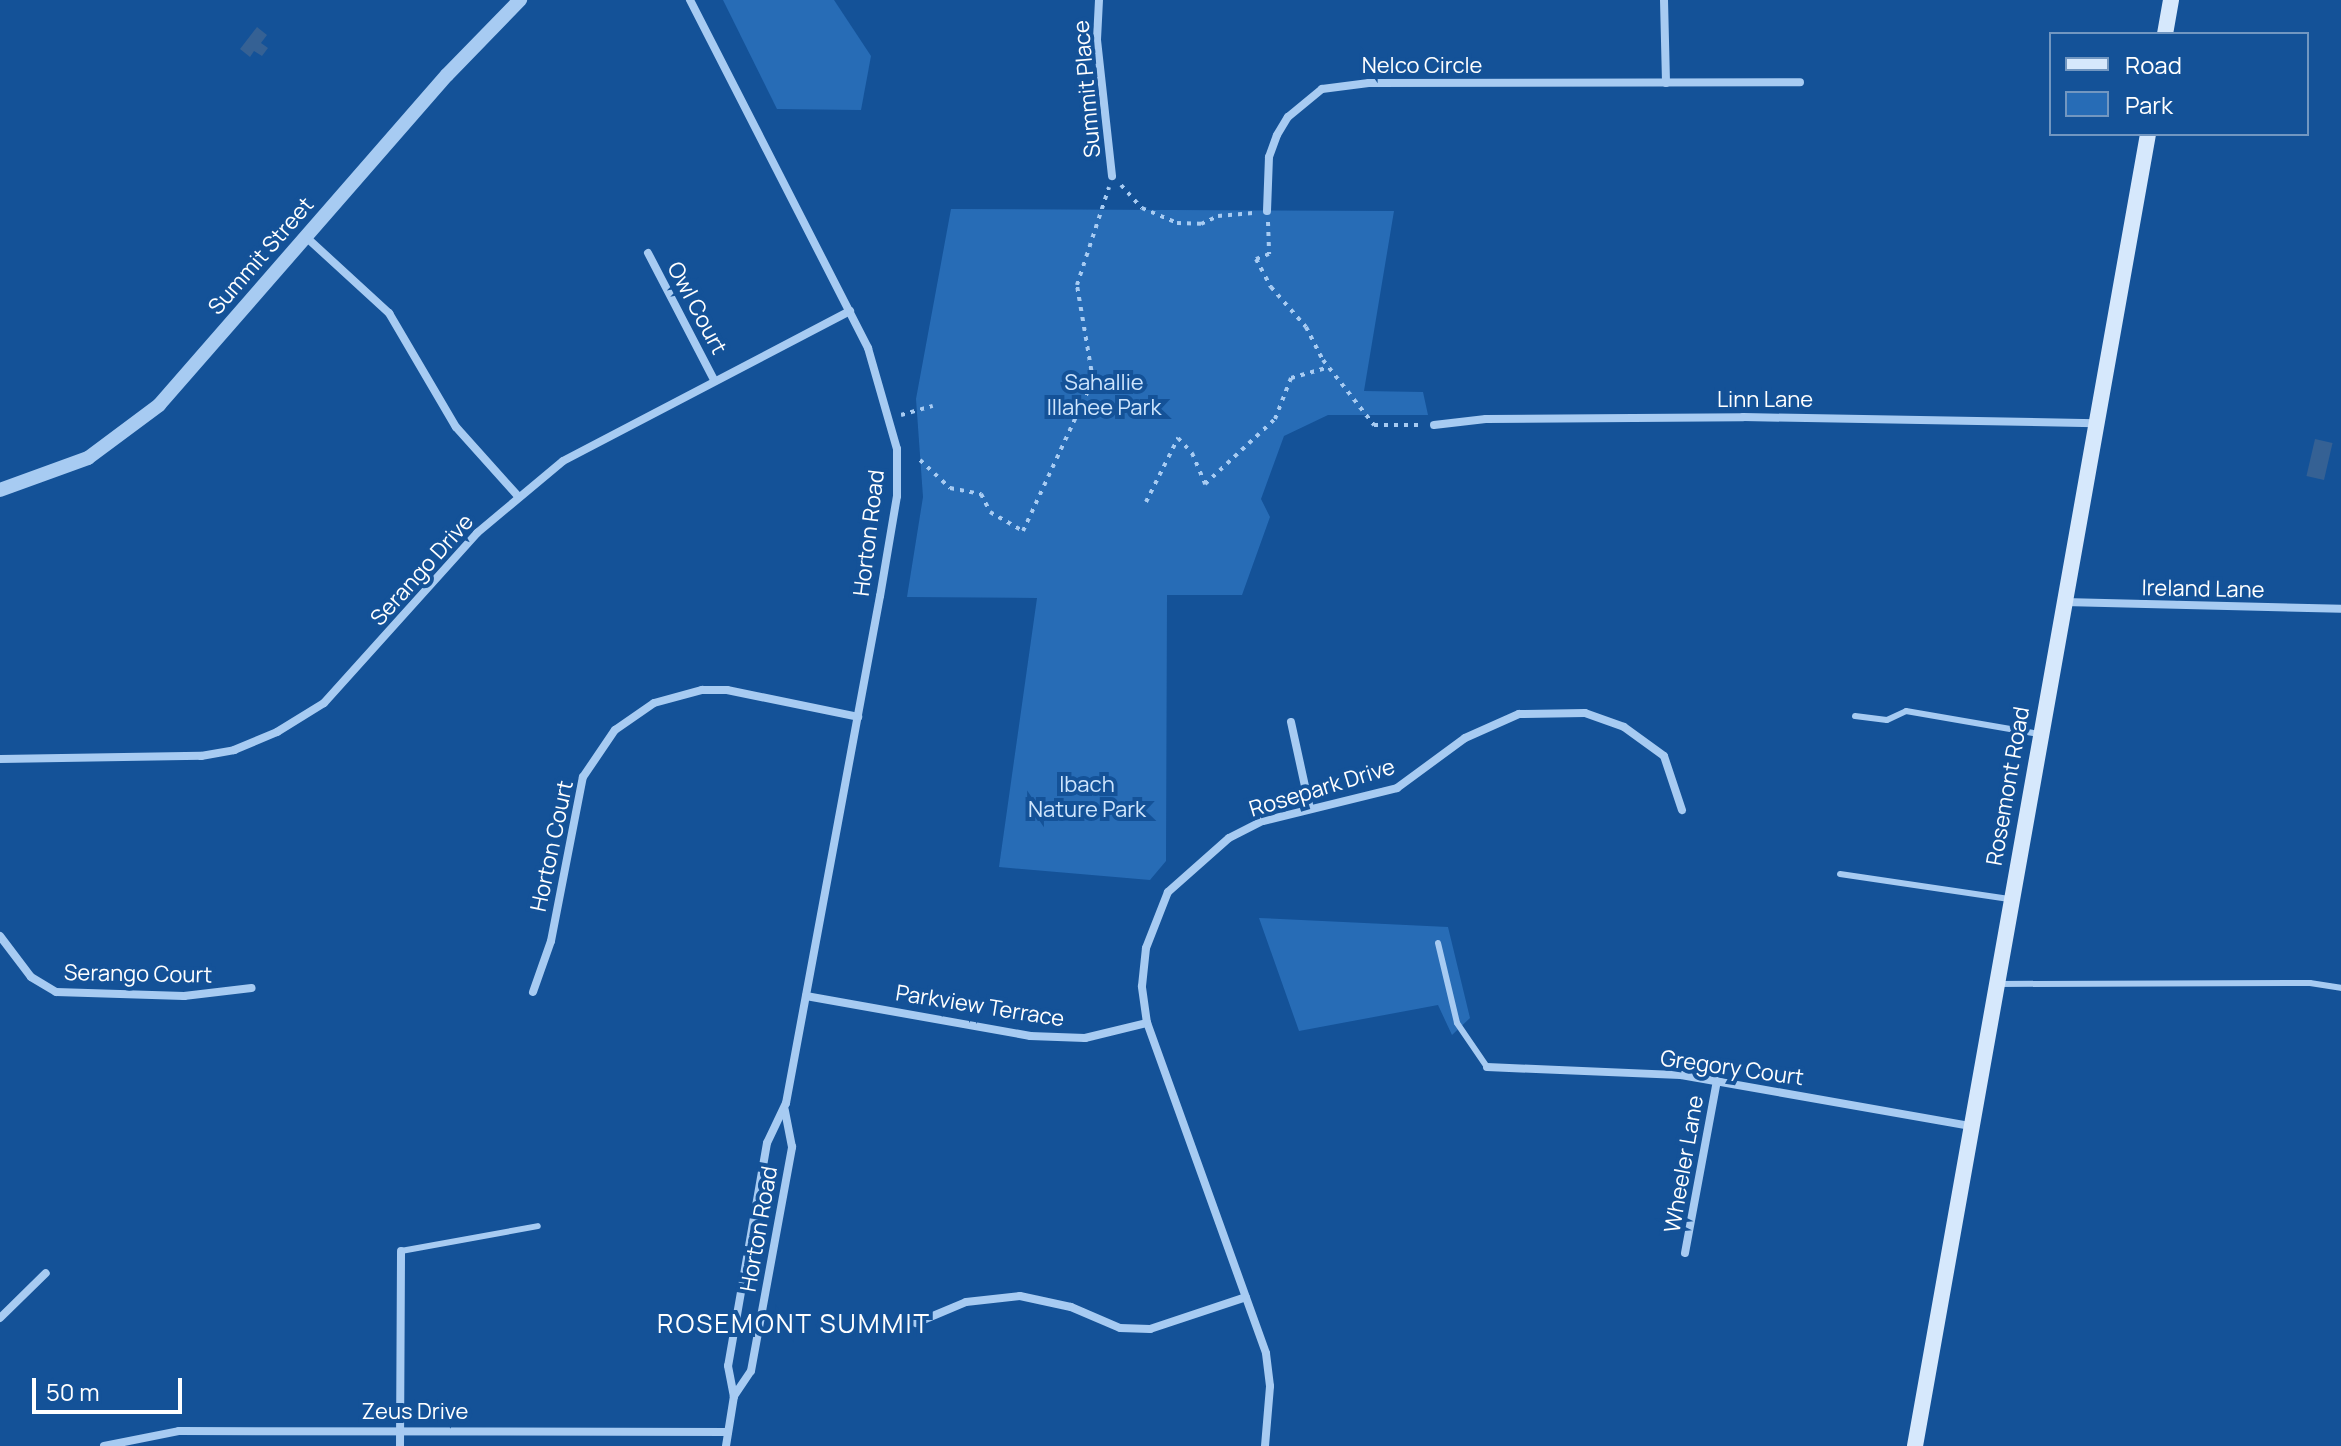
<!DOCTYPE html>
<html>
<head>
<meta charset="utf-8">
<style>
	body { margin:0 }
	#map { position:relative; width:2341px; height:1446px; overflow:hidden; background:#145298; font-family:Manrope,sans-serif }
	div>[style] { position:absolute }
	.green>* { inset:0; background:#276cb6 }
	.water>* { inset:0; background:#356194; transform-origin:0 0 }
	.path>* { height:4px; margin-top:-2px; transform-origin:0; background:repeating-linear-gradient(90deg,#a7cbf2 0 4px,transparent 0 10px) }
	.service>* { height:6px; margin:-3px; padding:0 3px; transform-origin:3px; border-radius:3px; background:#a7cbf2 }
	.minor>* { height:8px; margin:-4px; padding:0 4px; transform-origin:4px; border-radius:4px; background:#a7cbf2 }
	.tertiary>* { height:14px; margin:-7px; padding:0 7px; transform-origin:7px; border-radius:7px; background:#a7cbf2 }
	.secondary>* { height:16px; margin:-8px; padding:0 8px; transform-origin:8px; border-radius:8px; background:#d6e8fc }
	span { translate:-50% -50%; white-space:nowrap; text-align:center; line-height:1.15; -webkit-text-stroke:8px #145298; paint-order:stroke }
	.street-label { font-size:22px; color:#fff }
	.park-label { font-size:22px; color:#cee5fd }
	.quarter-label { font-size:26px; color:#fff; letter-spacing:2px }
	.legend { position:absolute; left:2049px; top:32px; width:260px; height:104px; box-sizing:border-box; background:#145298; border:2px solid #7297c1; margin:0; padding:10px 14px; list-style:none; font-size:24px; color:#fff }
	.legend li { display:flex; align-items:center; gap:16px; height:40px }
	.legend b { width:40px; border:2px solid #7297c1 }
	.scale { position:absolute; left:32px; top:1378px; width:150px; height:36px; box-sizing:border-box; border:4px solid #fff; border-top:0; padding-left:10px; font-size:24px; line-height:28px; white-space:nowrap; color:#fff; -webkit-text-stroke:6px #145298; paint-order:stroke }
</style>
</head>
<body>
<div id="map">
	<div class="green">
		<div style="clip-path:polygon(723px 0,834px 0,871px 56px,861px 110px,777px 109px)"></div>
		<div style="clip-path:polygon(951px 209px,1394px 211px,1364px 391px,1423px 392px,1428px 415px,1328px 415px,1284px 436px,1261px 499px,1270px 517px,1242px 595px,1167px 595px,1166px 861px,1150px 880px,999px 867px,1037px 598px,907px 597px,923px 497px,916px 399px)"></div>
		<div style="clip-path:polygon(1259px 918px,1448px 927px,1470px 1018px,1452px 1035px,1438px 1005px,1299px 1031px)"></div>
	</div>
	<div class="water">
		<div style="clip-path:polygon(257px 27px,267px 35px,261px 43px,268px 48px,262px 56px,254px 51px,250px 57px,240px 49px)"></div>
		<div style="left:2315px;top:439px;width:18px;height:38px;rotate:13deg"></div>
	</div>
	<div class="path">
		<div style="left:1121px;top:185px;width:31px;rotate:48deg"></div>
		<div style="left:1142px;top:208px;width:38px;rotate:23deg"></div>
		<div style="left:1177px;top:223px;width:24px;rotate:2deg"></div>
		<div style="left:1201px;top:224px;width:19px;rotate:-25deg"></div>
		<div style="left:1218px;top:216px;width:35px;rotate:-5deg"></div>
		<div style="left:1268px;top:222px;width:32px;rotate:88deg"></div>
		<div style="left:1269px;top:254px;width:14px;rotate:159deg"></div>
		<div style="left:1256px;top:259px;width:32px;rotate:62deg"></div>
		<div style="left:1271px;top:287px;width:53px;rotate:48.8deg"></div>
		<div style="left:1306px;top:327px;width:37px;rotate:63deg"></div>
		<div style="left:1323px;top:360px;width:83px;rotate:51.9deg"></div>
		<div style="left:1374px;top:425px;width:46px"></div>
		<div style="left:901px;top:415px;width:33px;rotate:-16deg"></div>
		<div style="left:920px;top:460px;width:41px;rotate:43deg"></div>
		<div style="left:950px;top:488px;width:32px;rotate:11deg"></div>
		<div style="left:981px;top:494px;width:20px;rotate:63deg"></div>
		<div style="left:990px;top:512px;width:38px;rotate:30deg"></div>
		<div style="left:1023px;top:531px;width:166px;rotate:-65.1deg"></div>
		<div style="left:1093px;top:380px;width:96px;rotate:-99.6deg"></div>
		<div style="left:1077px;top:285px;width:103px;rotate:-71.9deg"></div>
		<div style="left:1146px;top:502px;width:72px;rotate:-63.4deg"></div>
		<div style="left:1178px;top:438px;width:21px;rotate:47deg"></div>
		<div style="left:1192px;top:453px;width:34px;rotate:67deg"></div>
		<div style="left:1205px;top:484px;width:96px;rotate:-42.9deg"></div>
		<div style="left:1275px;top:419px;width:44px;rotate:-68.7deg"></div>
		<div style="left:1291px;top:378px;width:40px;rotate:-16deg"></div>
	</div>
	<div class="service">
		<div style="left:1855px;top:716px;width:32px;rotate:7deg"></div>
		<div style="left:1887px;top:720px;width:21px;rotate:-25deg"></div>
		<div style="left:1906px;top:711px;width:135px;rotate:9.8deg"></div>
		<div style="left:1840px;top:874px;width:171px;rotate:8.4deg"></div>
		<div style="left:1438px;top:943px;width:82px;rotate:76.6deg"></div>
		<div style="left:1457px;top:1023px;width:53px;rotate:55.7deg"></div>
		<div style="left:1998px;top:984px;width:312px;rotate:-0.2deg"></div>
		<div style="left:2310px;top:983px;width:31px;rotate:9deg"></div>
		<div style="left:401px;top:1251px;width:139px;rotate:-10.3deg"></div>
	</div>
	<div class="minor">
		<div style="left:690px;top:0;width:391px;rotate:62.9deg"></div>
		<div style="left:868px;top:348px;width:105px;rotate:74deg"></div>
		<div style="left:897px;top:449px;width:47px;rotate:90deg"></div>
		<div style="left:897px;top:496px;width:101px;rotate:99.6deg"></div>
		<div style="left:880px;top:596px;width:516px;rotate:100.5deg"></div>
		<div style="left:786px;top:1103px;width:44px;rotate:115.4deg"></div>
		<div style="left:767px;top:1143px;width:226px;rotate:99.9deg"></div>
		<div style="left:728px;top:1366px;width:31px;rotate:79deg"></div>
		<div style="left:734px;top:1396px;width:51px;rotate:99.1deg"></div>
		<div style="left:1099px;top:0;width:40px;rotate:92.9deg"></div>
		<div style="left:1097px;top:40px;width:137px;rotate:83.7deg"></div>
		<div style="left:1664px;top:0;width:83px;rotate:88.6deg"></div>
		<div style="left:1267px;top:211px;width:54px;rotate:-87.9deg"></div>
		<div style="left:1269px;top:157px;width:23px;rotate:-70deg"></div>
		<div style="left:1277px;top:135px;width:21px;rotate:-59deg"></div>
		<div style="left:1288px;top:117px;width:44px;rotate:-39.5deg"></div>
		<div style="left:1322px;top:89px;width:47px;rotate:-7.3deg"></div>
		<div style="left:1369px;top:83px;width:431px;rotate:-0.1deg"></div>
		<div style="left:306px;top:237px;width:113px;rotate:42.5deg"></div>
		<div style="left:389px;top:313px;width:132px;rotate:59.6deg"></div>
		<div style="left:456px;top:427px;width:91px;rotate:48.1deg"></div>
		<div style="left:648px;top:253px;width:143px;rotate:62.5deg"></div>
		<div style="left:1434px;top:425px;width:52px;rotate:-6.6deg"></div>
		<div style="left:1486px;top:419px;width:257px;rotate:-0.4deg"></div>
		<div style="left:1743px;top:417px;width:353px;rotate:1deg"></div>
		<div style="left:2064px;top:602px;width:277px;rotate:1.4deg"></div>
		<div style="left:1291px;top:722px;width:89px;rotate:77.7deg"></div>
		<div style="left:0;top:759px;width:201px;rotate:-0.9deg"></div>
		<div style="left:201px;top:756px;width:34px;rotate:-10deg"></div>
		<div style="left:234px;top:750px;width:47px;rotate:-22.7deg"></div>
		<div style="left:277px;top:732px;width:55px;rotate:-31.7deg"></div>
		<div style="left:324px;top:703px;width:229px;rotate:-48deg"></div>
		<div style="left:477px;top:533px;width:112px;rotate:-39.9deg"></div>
		<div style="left:563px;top:461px;width:324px;rotate:-27.6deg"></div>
		<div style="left:0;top:936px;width:51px;rotate:52.9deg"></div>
		<div style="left:31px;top:977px;width:29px;rotate:31deg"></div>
		<div style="left:56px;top:992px;width:128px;rotate:1.8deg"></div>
		<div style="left:184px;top:996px;width:68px;rotate:-6.7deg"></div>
		<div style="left:533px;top:992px;width:54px;rotate:-70.6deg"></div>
		<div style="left:551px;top:941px;width:167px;rotate:-79deg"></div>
		<div style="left:583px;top:777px;width:57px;rotate:-55.8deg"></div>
		<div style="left:615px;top:730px;width:47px;rotate:-34.7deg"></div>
		<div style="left:654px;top:703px;width:50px;rotate:-15.2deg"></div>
		<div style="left:702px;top:690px;width:25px"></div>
		<div style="left:727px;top:690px;width:134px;rotate:11.6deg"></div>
		<div style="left:806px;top:996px;width:228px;rotate:10.1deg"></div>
		<div style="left:1030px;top:1036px;width:55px;rotate:2.1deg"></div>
		<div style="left:1085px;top:1038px;width:64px;rotate:-13.6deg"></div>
		<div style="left:1487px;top:1067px;width:194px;rotate:2.4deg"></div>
		<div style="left:1681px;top:1075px;width:293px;rotate:10deg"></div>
		<div style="left:1685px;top:1253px;width:175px;rotate:-79.5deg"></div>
		<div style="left:0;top:1318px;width:64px;rotate:-44.4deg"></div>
		<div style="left:916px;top:1323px;width:54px;rotate:-22.8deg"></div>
		<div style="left:966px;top:1302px;width:54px;rotate:-6.3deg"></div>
		<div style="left:1020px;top:1296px;width:52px;rotate:12.2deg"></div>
		<div style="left:1071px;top:1307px;width:53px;rotate:23.2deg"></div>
		<div style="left:1120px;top:1328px;width:30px;rotate:2deg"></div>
		<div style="left:1150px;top:1329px;width:101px;rotate:-18.4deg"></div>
		<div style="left:734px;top:1396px;width:30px;rotate:-56deg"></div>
		<div style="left:751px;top:1371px;width:228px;rotate:-79.6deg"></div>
		<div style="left:792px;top:1147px;width:38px;rotate:-101deg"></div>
		<div style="left:104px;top:1446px;width:76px;rotate:-11.3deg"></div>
		<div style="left:179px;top:1431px;width:549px;rotate:0.1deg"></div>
		<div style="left:400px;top:1446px;width:195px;rotate:-89.7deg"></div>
		<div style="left:1265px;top:1446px;width:60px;rotate:-85.2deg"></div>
		<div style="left:1270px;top:1386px;width:33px;rotate:-97deg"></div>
		<div style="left:1266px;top:1353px;width:351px;rotate:-109.8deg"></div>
		<div style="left:1147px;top:1023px;width:37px;rotate:-98deg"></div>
		<div style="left:1142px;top:986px;width:38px;rotate:-84deg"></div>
		<div style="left:1146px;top:948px;width:60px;rotate:-68.6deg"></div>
		<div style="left:1168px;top:892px;width:81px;rotate:-41.5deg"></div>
		<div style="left:1229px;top:838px;width:38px;rotate:-27deg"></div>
		<div style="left:1263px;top:821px;width:138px;rotate:-13.8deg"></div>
		<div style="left:1397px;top:788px;width:84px;rotate:-36.3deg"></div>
		<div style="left:1465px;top:738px;width:59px;rotate:-24deg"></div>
		<div style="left:1519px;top:714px;width:66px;rotate:-0.9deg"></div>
		<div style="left:1585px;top:713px;width:41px;rotate:19.7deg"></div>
		<div style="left:1624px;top:727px;width:49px;rotate:35.9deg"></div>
		<div style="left:1664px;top:756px;width:57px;rotate:71.6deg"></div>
	</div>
	<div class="tertiary">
		<div style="left:0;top:490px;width:94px;rotate:-20deg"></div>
		<div style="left:88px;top:458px;width:89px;rotate:-36.7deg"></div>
		<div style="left:159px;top:405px;width:438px;rotate:-48.9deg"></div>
		<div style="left:447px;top:75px;width:105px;rotate:-45.8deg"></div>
	</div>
	<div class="secondary">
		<div style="left:2165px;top:34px;width:35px;rotate:-80deg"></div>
		<div style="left:1915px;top:1446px;width:1333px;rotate:-79.93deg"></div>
	</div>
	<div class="street-label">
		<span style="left:1422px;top:66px">Nelco Circle</span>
		<span style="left:1087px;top:89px;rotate:-95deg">Summit Place</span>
		<span style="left:261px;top:256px;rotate:-49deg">Summit Street</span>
		<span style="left:697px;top:308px;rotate:62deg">Owl Court</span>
		<span style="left:1765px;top:400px">Linn Lane</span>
		<span style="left:869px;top:533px;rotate:-83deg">Horton Road</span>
		<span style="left:422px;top:570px;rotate:-48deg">Serango Drive</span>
		<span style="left:2203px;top:589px;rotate:1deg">Ireland Lane</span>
		<span style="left:2008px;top:786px;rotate:-80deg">Rosemont Road</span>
		<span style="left:1322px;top:788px;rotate:-17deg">Rosepark Drive</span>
		<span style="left:552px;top:846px;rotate:-78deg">Horton Court</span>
		<span style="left:138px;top:974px;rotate:1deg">Serango Court</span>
		<span style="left:980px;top:1006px;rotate:9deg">Parkview Terrace</span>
		<span style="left:1732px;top:1068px;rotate:8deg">Gregory Court</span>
		<span style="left:1684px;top:1164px;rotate:-80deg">Wheeler Lane</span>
		<span style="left:759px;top:1229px;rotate:-80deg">Horton Road</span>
		<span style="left:415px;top:1412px">Zeus Drive</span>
	</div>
	<div class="park-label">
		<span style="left:1104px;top:395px">Sahallie<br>Illahee Park</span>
		<span style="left:1087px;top:797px">Ibach<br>Nature Park</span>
	</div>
	<div class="quarter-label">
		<span style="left:794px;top:1324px">ROSEMONT SUMMIT</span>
	</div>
	<ul class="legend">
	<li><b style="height:10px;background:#d6e8fc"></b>Road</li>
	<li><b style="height:22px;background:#276cb6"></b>Park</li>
	</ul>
	<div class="scale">50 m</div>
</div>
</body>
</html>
